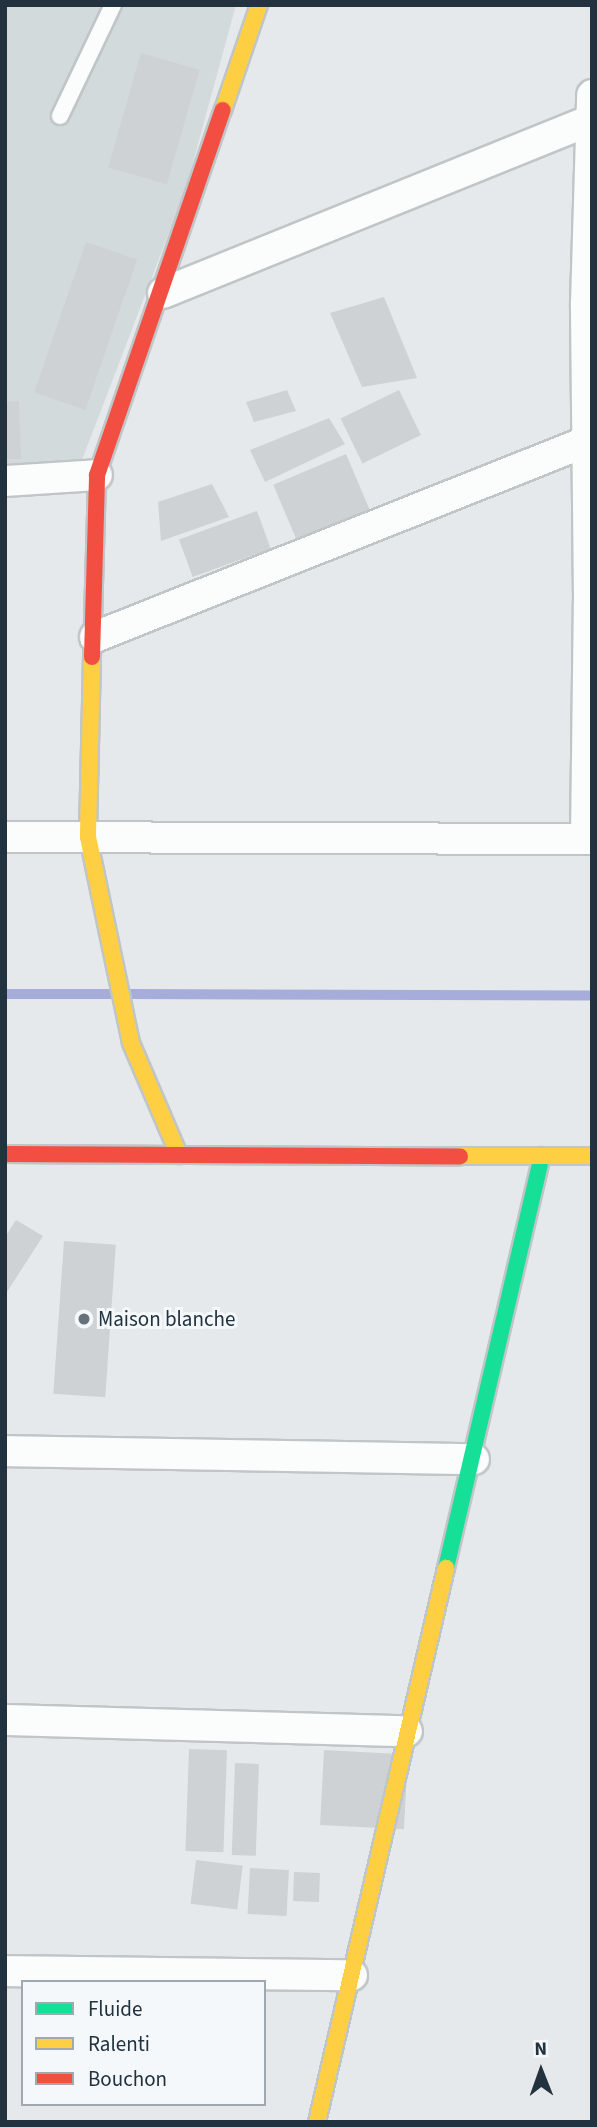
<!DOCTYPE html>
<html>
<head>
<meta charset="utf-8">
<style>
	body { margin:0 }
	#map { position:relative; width:597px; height:2127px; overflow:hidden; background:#e5e9eb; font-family:"Source Sans 3",sans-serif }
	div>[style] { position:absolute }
	.built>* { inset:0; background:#d3dadc }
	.stream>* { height:10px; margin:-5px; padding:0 5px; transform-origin:5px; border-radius:5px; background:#a6adda }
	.building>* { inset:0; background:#ced2d4; transform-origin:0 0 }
	.roads { filter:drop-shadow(2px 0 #c0c5c7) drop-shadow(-2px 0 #c0c5c7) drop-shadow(0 2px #c0c5c7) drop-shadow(0 -2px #c0c5c7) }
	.lane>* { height:16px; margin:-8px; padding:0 8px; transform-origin:8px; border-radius:8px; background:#fbfcfc }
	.street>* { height:30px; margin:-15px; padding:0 15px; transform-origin:15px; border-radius:15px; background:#fbfcfc }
	.fast>* { height:16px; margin:-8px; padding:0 8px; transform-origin:8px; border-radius:8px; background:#16e098 }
	.slow>* { height:16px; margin:-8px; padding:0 8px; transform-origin:8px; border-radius:8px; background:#ffcf43 }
	.jam>* { height:16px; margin:-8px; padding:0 8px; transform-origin:8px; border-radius:8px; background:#f24e42 }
	.dots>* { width:19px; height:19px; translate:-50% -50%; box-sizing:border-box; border:4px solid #f4f8fa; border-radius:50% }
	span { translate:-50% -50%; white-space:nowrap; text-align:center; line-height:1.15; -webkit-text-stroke:6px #f4f8fa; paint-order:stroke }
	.poi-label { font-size:21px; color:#22323f }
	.left { translate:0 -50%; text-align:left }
	.frame { position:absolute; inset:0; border:7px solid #22323f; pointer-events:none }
	.legend { position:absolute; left:21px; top:1980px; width:245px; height:126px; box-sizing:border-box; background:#f4f8fa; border:2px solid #a0a9af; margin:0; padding:9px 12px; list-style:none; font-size:21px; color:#22323f }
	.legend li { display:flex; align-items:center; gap:14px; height:35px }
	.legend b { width:35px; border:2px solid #a0a9af }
	.north { position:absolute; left:506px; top:2036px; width:70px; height:70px; -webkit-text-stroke:5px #f4f8fa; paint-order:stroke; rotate:359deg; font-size:19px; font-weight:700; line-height:28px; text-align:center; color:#22323f }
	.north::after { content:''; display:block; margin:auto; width:24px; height:32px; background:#22323f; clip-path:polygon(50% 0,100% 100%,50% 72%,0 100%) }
</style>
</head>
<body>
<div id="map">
	<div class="built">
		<div style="clip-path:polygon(5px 5px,236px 5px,186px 188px,82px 460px,5px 464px)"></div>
	</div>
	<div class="stream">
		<div style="left:5px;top:994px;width:108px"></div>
		<div style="left:128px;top:994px;width:464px;rotate:0.2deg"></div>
	</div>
	<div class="building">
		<div style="left:141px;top:53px;width:61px;height:119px;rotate:16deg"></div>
		<div style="left:86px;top:242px;width:54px;height:159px;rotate:19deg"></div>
		<div style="clip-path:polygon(384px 297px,417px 378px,362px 387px,330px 313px)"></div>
		<div style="clip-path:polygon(287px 390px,296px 411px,254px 422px,246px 402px)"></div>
		<div style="left:399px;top:390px;width:50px;height:65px;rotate:64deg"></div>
		<div style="clip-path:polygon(19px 401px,21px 459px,5px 459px,5px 402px)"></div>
		<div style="clip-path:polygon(329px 418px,345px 444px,265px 482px,250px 450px)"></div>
		<div style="left:346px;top:454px;width:63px;height:79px;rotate:67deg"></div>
		<div style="clip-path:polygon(212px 484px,229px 517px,161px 541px,158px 502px)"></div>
		<div style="left:257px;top:511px;width:40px;height:83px;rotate:70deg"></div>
		<div style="clip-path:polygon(16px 1220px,43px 1236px,5px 1295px,5px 1237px)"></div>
		<div style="left:64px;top:1241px;width:52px;height:153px;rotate:4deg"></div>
		<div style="left:189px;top:1749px;width:38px;height:102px;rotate:2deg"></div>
		<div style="left:324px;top:1750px;width:84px;height:75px;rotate:3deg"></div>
		<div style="left:235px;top:1763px;width:24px;height:92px;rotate:2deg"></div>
		<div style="left:196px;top:1860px;width:47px;height:44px;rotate:7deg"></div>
		<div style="left:250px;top:1868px;width:39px;height:46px;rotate:3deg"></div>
		<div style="left:294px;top:1872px;width:26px;height:29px;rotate:2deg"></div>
	</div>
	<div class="roads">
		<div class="lane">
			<div style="left:60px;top:116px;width:123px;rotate:-64.5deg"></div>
		</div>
		<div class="street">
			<div style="left:163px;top:293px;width:463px;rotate:-22deg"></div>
			<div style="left:5px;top:481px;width:92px;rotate:-3.7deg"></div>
			<div style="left:95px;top:637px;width:531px;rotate:-21.68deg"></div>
			<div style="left:5px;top:837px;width:587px;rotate:0.2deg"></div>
			<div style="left:586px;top:839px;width:240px;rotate:-89.3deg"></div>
			<div style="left:589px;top:599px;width:296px;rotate:-90.6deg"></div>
			<div style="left:586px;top:303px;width:208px;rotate:-88.3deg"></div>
			<div style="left:5px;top:1451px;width:469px;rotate:1deg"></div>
			<div style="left:5px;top:1720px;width:402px;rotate:1.6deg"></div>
			<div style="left:5px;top:1971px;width:347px;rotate:0.7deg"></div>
		</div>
		<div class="fast">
			<div style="left:446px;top:1568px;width:423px;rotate:-76.9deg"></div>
		</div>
		<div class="slow">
			<div style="left:223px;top:110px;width:111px;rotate:-71.1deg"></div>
			<div style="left:92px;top:657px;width:180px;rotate:91.3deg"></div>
			<div style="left:88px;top:837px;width:210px;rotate:78.2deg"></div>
			<div style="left:131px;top:1043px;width:122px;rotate:66.8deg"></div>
			<div style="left:460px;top:1156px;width:132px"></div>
			<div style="left:317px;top:2122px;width:569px;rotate:-76.89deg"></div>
		</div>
		<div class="jam">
			<div style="left:92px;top:657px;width:182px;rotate:-88.4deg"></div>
			<div style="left:97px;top:475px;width:386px;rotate:-71deg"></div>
			<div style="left:5px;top:1154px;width:455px;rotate:0.3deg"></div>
		</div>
	</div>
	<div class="dots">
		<div style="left:84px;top:1319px;background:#66727b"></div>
	</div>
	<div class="poi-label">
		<span class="left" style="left:98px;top:1319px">Maison blanche</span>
	</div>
	<div class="frame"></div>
	<ul class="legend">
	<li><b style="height:9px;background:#16e098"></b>Fluide</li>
	<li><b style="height:9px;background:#ffcf43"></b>Ralenti</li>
	<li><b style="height:9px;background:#f24e42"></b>Bouchon</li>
	</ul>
	<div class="north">N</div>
</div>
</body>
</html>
